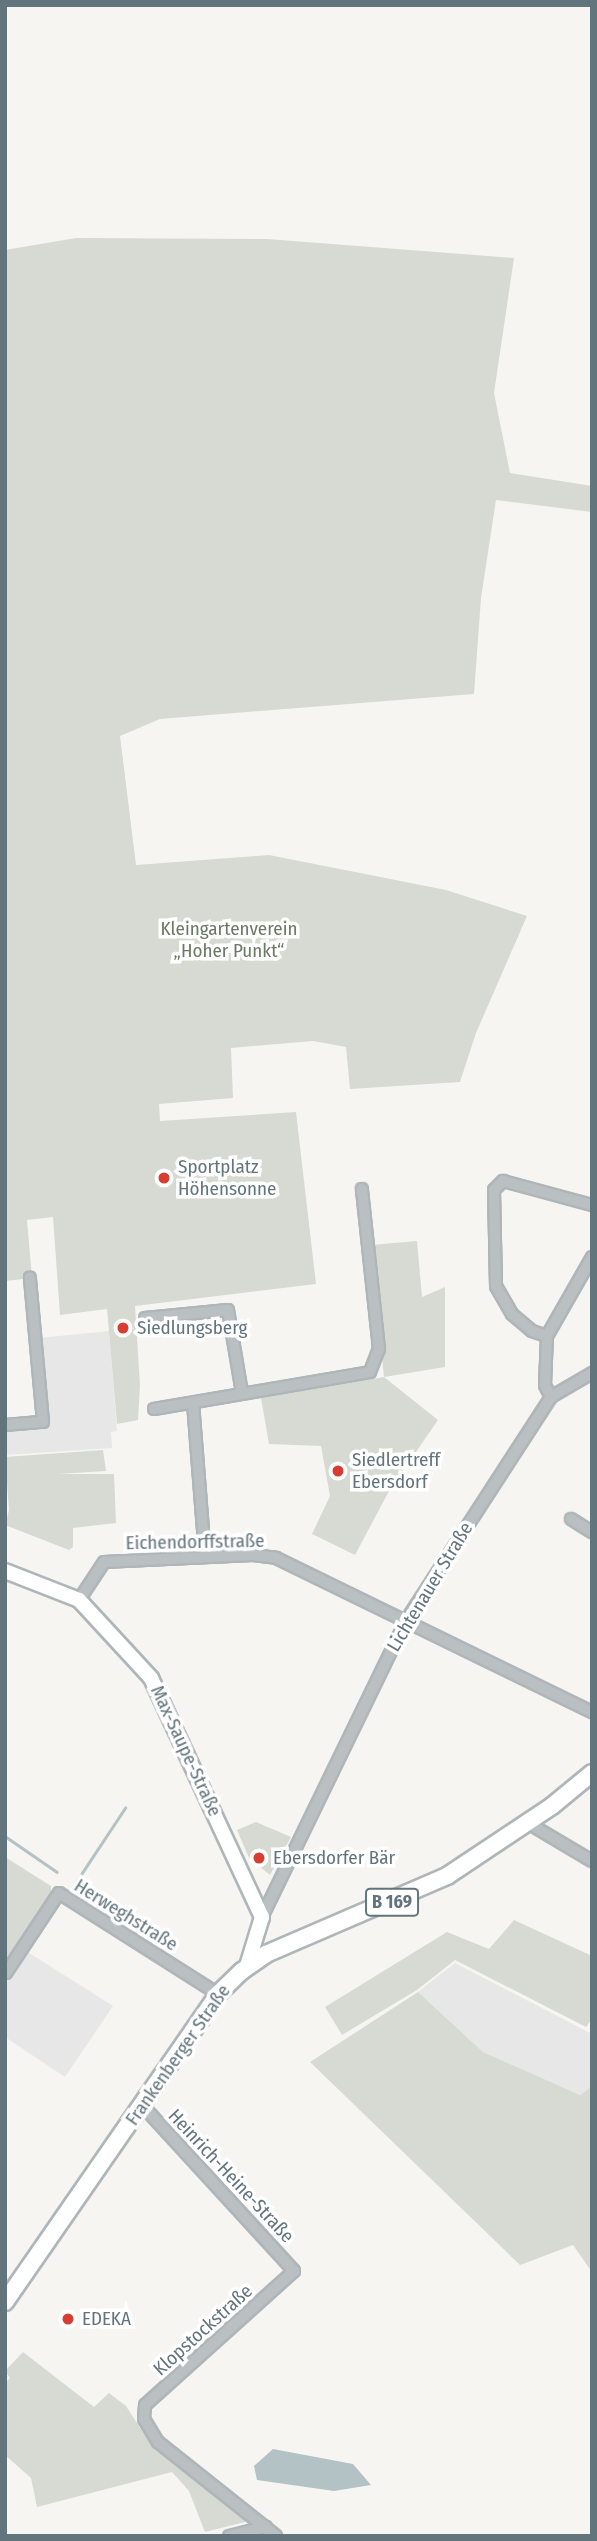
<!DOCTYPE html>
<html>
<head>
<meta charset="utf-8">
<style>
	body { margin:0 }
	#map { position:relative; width:597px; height:2541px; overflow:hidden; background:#f6f5f2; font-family:"Fira Sans Condensed",sans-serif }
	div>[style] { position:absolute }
	.built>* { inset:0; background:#e6e7e6 }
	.green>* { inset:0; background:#d6dad2 }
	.water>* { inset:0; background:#b3c2c4 }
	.stream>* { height:2.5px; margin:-1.25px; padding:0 1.25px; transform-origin:1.25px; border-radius:1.25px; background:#b3c2c4 }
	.roads { filter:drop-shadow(2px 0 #afb6b9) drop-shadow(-2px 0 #afb6b9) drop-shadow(0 2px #afb6b9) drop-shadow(0 -2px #afb6b9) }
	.street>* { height:10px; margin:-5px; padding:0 5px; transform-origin:5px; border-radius:5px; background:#bac0c2 }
	.secondary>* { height:14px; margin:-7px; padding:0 7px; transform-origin:7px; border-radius:7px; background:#fff }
	.primary>* { height:16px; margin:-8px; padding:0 8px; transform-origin:8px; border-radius:8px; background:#fff }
	.dots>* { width:19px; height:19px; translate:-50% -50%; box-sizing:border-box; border:4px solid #fff; border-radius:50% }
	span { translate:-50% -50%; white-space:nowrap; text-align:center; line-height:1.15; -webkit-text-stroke:7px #fff; paint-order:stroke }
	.shield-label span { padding:2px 5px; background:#fff; border:2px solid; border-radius:5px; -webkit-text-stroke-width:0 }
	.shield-label { font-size:18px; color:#63757c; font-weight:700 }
	.park-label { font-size:19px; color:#6c7965 }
	.poi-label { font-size:19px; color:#63757c }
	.left { translate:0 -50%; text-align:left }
	.street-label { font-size:19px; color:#63757c }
	.frame { position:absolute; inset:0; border:7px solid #63757c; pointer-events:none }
</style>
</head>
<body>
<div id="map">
	<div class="built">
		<div style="clip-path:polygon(109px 1331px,117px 1431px,111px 1432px,112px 1448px,5px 1455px,5px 1431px,48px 1427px,39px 1338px)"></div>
		<div style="clip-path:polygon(23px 1949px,113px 2006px,65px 2077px,5px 2037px,5px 1976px)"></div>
		<div style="clip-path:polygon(455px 1963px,592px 2034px,592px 2086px,580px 2095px,483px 2052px,418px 1992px)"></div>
	</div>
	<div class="green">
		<div style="clip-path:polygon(76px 238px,267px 239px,514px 258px,494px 393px,510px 473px,592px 486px,592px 512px,496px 500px,481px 598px,474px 694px,160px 719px,120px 736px,136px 865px,269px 855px,446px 890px,527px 916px,476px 1033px,460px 1082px,350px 1089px,346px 1047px,313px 1041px,231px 1048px,233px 1098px,159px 1104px,160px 1121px,296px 1112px,316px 1284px,135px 1306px,140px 1385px,138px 1420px,117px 1424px,107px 1309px,60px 1315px,53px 1217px,27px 1220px,32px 1278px,5px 1281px,5px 250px)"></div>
		<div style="clip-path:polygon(417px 1241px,422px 1297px,445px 1287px,445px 1367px,384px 1377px,438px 1420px,389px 1491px,355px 1555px,312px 1534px,330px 1496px,321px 1446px,269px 1444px,261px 1398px,384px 1377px,371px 1245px)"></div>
		<div style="clip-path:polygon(103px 1450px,106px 1471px,58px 1474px,114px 1474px,116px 1523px,73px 1528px,73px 1547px,69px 1550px,5px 1525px,9px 1510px,5px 1457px)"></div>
		<div style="clip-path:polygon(256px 1822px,291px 1837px,270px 1875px,249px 1858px,237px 1830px)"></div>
		<div style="clip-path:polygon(5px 1857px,51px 1886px,51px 1893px,5px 1967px)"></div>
		<div style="clip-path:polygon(514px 1920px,592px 1956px,592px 2019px,586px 2027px,455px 1960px,417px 1990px,342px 2035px,325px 2007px,447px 1932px,489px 1949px)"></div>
		<div style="clip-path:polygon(418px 1992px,483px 2052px,580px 2095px,592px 2086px,592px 2272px,573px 2245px,520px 2265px,310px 2062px)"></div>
		<div style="clip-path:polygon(23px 2352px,94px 2407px,109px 2393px,126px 2406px,153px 2448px,203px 2481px,245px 2516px,245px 2522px,205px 2532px,189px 2491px,172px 2472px,37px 2507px,31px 2478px,5px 2455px,5px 2383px,10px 2378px,5px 2371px)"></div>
	</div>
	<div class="water">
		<div style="clip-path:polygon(273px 2449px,353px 2464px,371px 2485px,334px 2491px,257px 2480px,254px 2466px)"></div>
	</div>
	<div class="stream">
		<div style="left:5px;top:1836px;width:63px;rotate:34.7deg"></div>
		<div style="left:76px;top:1882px;width:89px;rotate:-56.5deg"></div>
	</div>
	<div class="roads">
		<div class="street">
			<div style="left:145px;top:1318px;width:83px;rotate:-5.5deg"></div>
			<div style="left:228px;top:1310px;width:84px;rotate:80.4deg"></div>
			<div style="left:547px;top:1336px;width:16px;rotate:-162deg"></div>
			<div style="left:532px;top:1331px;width:26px;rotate:-140deg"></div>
			<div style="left:512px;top:1314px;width:32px;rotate:-120deg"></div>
			<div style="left:496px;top:1286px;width:96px;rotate:-91.2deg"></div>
			<div style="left:494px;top:1190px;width:13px;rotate:-45deg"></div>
			<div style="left:503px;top:1181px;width:92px;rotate:15.1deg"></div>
			<div style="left:551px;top:1397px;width:13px;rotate:-117deg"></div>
			<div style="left:545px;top:1385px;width:49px;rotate:-87.7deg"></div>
			<div style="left:547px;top:1336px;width:91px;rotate:-60.3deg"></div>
			<div style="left:193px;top:1403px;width:154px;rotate:85.5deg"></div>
			<div style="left:154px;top:1409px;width:219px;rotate:-9.7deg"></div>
			<div style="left:370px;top:1372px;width:25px;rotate:-69deg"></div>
			<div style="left:379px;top:1349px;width:161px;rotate:-96.1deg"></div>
			<div style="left:5px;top:1425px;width:38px;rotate:-5deg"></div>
			<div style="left:43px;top:1422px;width:145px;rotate:-95.2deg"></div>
			<div style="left:571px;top:1519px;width:25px;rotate:32deg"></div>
			<div style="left:79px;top:1600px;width:45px;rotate:-56.7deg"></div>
			<div style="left:104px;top:1562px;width:149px;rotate:-2.7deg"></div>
			<div style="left:253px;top:1555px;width:23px;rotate:7deg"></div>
			<div style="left:276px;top:1558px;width:352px;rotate:26deg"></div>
			<div style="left:528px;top:1823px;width:74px;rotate:30.7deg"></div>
			<div style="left:262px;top:1917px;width:328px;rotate:-64.1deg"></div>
			<div style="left:405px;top:1622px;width:268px;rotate:-57deg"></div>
			<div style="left:551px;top:1397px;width:48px;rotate:-30.3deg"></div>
			<div style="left:6px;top:1973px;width:96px;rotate:-56.5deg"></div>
			<div style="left:59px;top:1893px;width:188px;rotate:32.4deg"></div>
			<div style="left:142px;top:2105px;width:225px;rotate:47.5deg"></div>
			<div style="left:294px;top:2271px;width:200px;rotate:138deg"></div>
			<div style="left:145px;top:2405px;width:14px;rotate:94deg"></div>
			<div style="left:144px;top:2419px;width:27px;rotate:59deg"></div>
			<div style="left:158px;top:2442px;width:151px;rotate:38.5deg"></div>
			<div style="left:229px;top:2536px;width:38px;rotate:-14deg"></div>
		</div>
		<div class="secondary">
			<div style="left:5px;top:1571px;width:79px;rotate:21.4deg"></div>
			<div style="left:79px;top:1600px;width:106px;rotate:47.3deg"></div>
			<div style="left:151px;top:1678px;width:264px;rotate:65.1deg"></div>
			<div style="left:262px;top:1917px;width:51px;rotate:107deg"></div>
		</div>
		<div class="primary">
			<div style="left:5px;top:2302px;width:374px;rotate:-55.3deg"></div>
			<div style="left:218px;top:1994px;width:33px;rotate:-44deg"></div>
			<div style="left:242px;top:1971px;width:29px;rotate:-35deg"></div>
			<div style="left:266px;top:1954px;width:197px;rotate:-23.3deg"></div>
			<div style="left:447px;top:1876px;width:126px;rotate:-33.7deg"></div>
			<div style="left:552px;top:1806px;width:52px;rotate:-39.5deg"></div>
		</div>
	</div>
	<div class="dots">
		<div style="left:164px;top:1178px;background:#d83d31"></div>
		<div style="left:123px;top:1328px;background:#d83d31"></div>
		<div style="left:338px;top:1471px;background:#d83d31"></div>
		<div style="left:259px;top:1858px;background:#d83d31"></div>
		<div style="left:68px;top:2319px;background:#d83d31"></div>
	</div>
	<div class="shield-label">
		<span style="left:392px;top:1902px">B 169</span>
	</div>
	<div class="park-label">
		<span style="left:229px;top:940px">Kleingartenverein<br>„Hoher Punkt“</span>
	</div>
	<div class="poi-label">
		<span class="left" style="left:178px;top:1178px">Sportplatz<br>Höhensonne</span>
		<span class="left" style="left:137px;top:1328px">Siedlungsberg</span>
		<span class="left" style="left:352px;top:1471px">Siedlertreff<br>Ebersdorf</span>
		<span class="left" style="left:273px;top:1858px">Ebersdorfer Bär</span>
		<span class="left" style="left:82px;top:2319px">EDEKA</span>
	</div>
	<div class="street-label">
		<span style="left:195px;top:1542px;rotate:-1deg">Eichendorffstraße</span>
		<span style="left:430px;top:1587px;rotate:-59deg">Lichtenauer Straße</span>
		<span style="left:186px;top:1751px;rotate:65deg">Max-Saupe-Straße</span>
		<span style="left:126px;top:1915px;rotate:32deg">Herweghstraße</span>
		<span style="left:178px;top:2055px;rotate:-55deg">Frankenberger Straße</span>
		<span style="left:231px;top:2176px;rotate:47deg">Heinrich-Heine-Straße</span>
		<span style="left:203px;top:2330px;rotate:-42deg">Klopstockstraße</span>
	</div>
	<div class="frame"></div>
</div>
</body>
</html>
